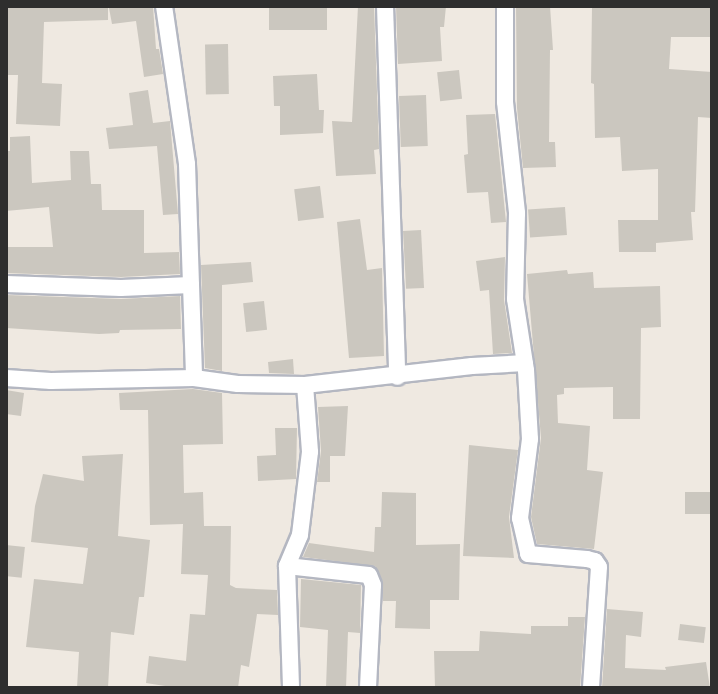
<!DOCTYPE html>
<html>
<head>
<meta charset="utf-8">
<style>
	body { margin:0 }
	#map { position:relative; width:718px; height:694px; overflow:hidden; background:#efe9e1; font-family:"DejaVu Sans",sans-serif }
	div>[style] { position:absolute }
	.building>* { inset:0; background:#cbc7bf; transform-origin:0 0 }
	.roads { filter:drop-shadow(2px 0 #b4b7c1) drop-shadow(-2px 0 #b4b7c1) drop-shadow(0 2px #b4b7c1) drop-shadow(0 -2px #b4b7c1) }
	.street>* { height:16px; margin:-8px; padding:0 8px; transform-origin:8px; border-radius:8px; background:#fff }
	span { translate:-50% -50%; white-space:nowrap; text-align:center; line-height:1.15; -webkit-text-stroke:6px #fff; paint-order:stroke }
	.frame { position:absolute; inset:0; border:8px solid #2e2e2e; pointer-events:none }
</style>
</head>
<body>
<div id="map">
	<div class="building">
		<div style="clip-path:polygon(6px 6px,108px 6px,108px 20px,44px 22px,42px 83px,62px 84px,60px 126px,16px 124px,18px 75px,6px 75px)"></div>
		<div style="clip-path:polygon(153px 6px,156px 49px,159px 49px,163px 74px,144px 77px,136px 21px,112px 24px,109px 8px)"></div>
		<div style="left:269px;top:6px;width:58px;height:24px"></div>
		<div style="clip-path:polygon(358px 6px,374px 6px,379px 149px,374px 150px,376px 174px,336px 176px,332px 121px,352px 122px)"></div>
		<div style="clip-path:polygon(396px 6px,446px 6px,444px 27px,440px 27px,442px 61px,398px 64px)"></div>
		<div style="clip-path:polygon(516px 6px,550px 6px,553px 50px,550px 50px,549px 142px,555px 142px,556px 167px,523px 168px,517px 108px)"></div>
		<div style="clip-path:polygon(592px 6px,710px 6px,710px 37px,671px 37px,669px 69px,712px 72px,712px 118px,698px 117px,695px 212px,691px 212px,693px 240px,656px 243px,656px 252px,619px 252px,618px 220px,658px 220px,658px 169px,622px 171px,620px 137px,595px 138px,594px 84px,591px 83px)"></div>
		<div style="left:228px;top:44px;width:50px;height:23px;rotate:89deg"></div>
		<div style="left:459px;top:70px;width:29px;height:22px;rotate:84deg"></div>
		<div style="clip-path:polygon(317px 74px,319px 110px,324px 110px,323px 133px,280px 135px,280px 106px,274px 106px,273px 76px)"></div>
		<div style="clip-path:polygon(148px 90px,153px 123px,170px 121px,178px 214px,163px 215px,157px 146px,109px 149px,106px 128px,133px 125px,129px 93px)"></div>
		<div style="left:426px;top:95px;width:51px;height:27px;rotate:88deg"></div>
		<div style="clip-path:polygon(495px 114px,506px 222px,491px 223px,488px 192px,467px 193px,464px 155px,468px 154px,466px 115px)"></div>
		<div style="clip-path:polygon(30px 136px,32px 183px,71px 180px,70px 151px,89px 151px,91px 184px,101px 184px,102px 210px,144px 210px,144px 253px,179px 252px,180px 274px,121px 277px,6px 273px,6px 247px,53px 247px,49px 207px,6px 211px,6px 151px,10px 151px,10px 137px)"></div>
		<div style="left:320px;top:186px;width:32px;height:26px;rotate:83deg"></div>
		<div style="left:565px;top:207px;width:28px;height:37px;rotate:86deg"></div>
		<div style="clip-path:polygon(360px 219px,367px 270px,382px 268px,384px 356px,349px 358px,337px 222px)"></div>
		<div style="left:421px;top:230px;width:58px;height:18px;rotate:87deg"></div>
		<div style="clip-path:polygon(505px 257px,504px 300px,512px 353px,493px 354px,489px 290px,480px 291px,476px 261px)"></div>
		<div style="clip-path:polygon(251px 262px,253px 282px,222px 285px,222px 371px,205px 368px,201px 265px)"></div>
		<div style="clip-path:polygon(567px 270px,568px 274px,593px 272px,594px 288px,660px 286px,661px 327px,641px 328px,640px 419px,613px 419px,613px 387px,564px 388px,564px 394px,557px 395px,558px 423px,590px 426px,587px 470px,603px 472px,594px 549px,537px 544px,531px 517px,541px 438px,527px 274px)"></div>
		<div style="clip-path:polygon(6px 295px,121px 299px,180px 296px,181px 329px,120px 330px,119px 333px,99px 334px,6px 328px)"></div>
		<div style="left:264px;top:301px;width:29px;height:21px;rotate:84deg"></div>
		<div style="clip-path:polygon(293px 359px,294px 374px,269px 373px,268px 362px)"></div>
		<div style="clip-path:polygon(193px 389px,222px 393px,223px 444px,183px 445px,184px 493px,203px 492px,204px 526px,231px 526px,230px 585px,236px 588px,277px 590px,278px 615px,257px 614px,249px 667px,241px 665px,238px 688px,178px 688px,146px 683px,149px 656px,186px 661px,190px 614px,205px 615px,208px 575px,181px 574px,183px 524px,150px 525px,148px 410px,120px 410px,119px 393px)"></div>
		<div style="clip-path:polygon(6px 390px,24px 393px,21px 416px,6px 414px)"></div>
		<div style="clip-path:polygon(348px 406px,345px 456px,330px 456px,330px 482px,317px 482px,321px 451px,318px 407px)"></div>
		<div style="clip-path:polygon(275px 428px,297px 428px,296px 479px,258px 481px,257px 456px,276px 455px)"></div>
		<div style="clip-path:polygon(469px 445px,518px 450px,509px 517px,514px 558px,463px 556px)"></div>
		<div style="clip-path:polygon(123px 454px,118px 536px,150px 540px,144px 597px,139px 597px,134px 635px,111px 632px,108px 688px,77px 688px,79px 652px,26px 647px,34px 579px,83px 584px,88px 548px,31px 542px,35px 506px,43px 474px,84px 481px,82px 456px)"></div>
		<div style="clip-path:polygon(382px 492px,416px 493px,416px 545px,460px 544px,459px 600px,430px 600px,430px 629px,395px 628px,396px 601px,383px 601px,383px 582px,375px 566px,303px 557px,309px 543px,374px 552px,375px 527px,381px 527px)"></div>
		<div style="left:712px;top:492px;width:22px;height:27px;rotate:90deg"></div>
		<div style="left:6px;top:545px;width:19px;height:31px;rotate:6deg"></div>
		<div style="clip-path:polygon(301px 579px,361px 585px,360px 633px,348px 632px,346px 688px,326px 688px,328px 630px,300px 627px)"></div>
		<div style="clip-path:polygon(607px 609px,643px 612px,641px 637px,626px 635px,625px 668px,666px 670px,665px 667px,706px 662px,710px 688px,602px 688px)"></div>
		<div style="clip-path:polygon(568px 617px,585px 617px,580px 688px,435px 688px,434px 651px,479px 651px,480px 631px,531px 634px,531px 626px,568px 626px)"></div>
		<div style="left:680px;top:624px;width:26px;height:16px;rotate:7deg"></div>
	</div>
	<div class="roads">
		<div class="street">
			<div style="left:164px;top:6px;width:160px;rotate:81.7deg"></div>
			<div style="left:187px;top:164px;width:214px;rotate:88.1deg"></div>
			<div style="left:385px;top:6px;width:371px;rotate:88.1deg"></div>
			<div style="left:505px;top:6px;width:96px;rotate:90deg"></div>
			<div style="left:505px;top:102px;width:112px;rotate:83.8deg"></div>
			<div style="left:517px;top:213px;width:86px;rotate:91.3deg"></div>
			<div style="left:515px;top:299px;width:72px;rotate:81.2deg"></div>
			<div style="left:526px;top:370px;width:69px;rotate:86.7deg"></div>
			<div style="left:530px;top:439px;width:80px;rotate:97.2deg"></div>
			<div style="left:520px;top:518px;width:37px;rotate:77deg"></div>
			<div style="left:528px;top:554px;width:59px;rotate:4.8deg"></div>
			<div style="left:587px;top:559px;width:8px;rotate:14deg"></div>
			<div style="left:595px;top:561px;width:7px;rotate:56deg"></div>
			<div style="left:599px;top:567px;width:121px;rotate:93.8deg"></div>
			<div style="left:6px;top:284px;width:115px;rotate:2deg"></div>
			<div style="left:121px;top:288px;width:70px;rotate:-2.5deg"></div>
			<div style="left:6px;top:378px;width:45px;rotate:3.8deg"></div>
			<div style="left:51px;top:381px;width:143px;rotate:-1.2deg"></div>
			<div style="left:194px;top:378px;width:44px;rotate:7.8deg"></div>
			<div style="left:238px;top:384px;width:67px;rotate:0.9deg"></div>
			<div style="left:305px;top:385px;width:168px;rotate:-6.5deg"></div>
			<div style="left:472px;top:366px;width:53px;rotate:-3.2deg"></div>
			<div style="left:305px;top:385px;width:67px;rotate:85.7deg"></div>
			<div style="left:310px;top:452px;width:84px;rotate:96.9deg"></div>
			<div style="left:300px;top:535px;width:34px;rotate:113deg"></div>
			<div style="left:287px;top:566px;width:82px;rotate:6.3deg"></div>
			<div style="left:369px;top:575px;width:11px;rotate:68deg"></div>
			<div style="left:373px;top:585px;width:103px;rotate:92.8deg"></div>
			<div style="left:287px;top:566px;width:122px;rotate:88.1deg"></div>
		</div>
	</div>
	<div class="frame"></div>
</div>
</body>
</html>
